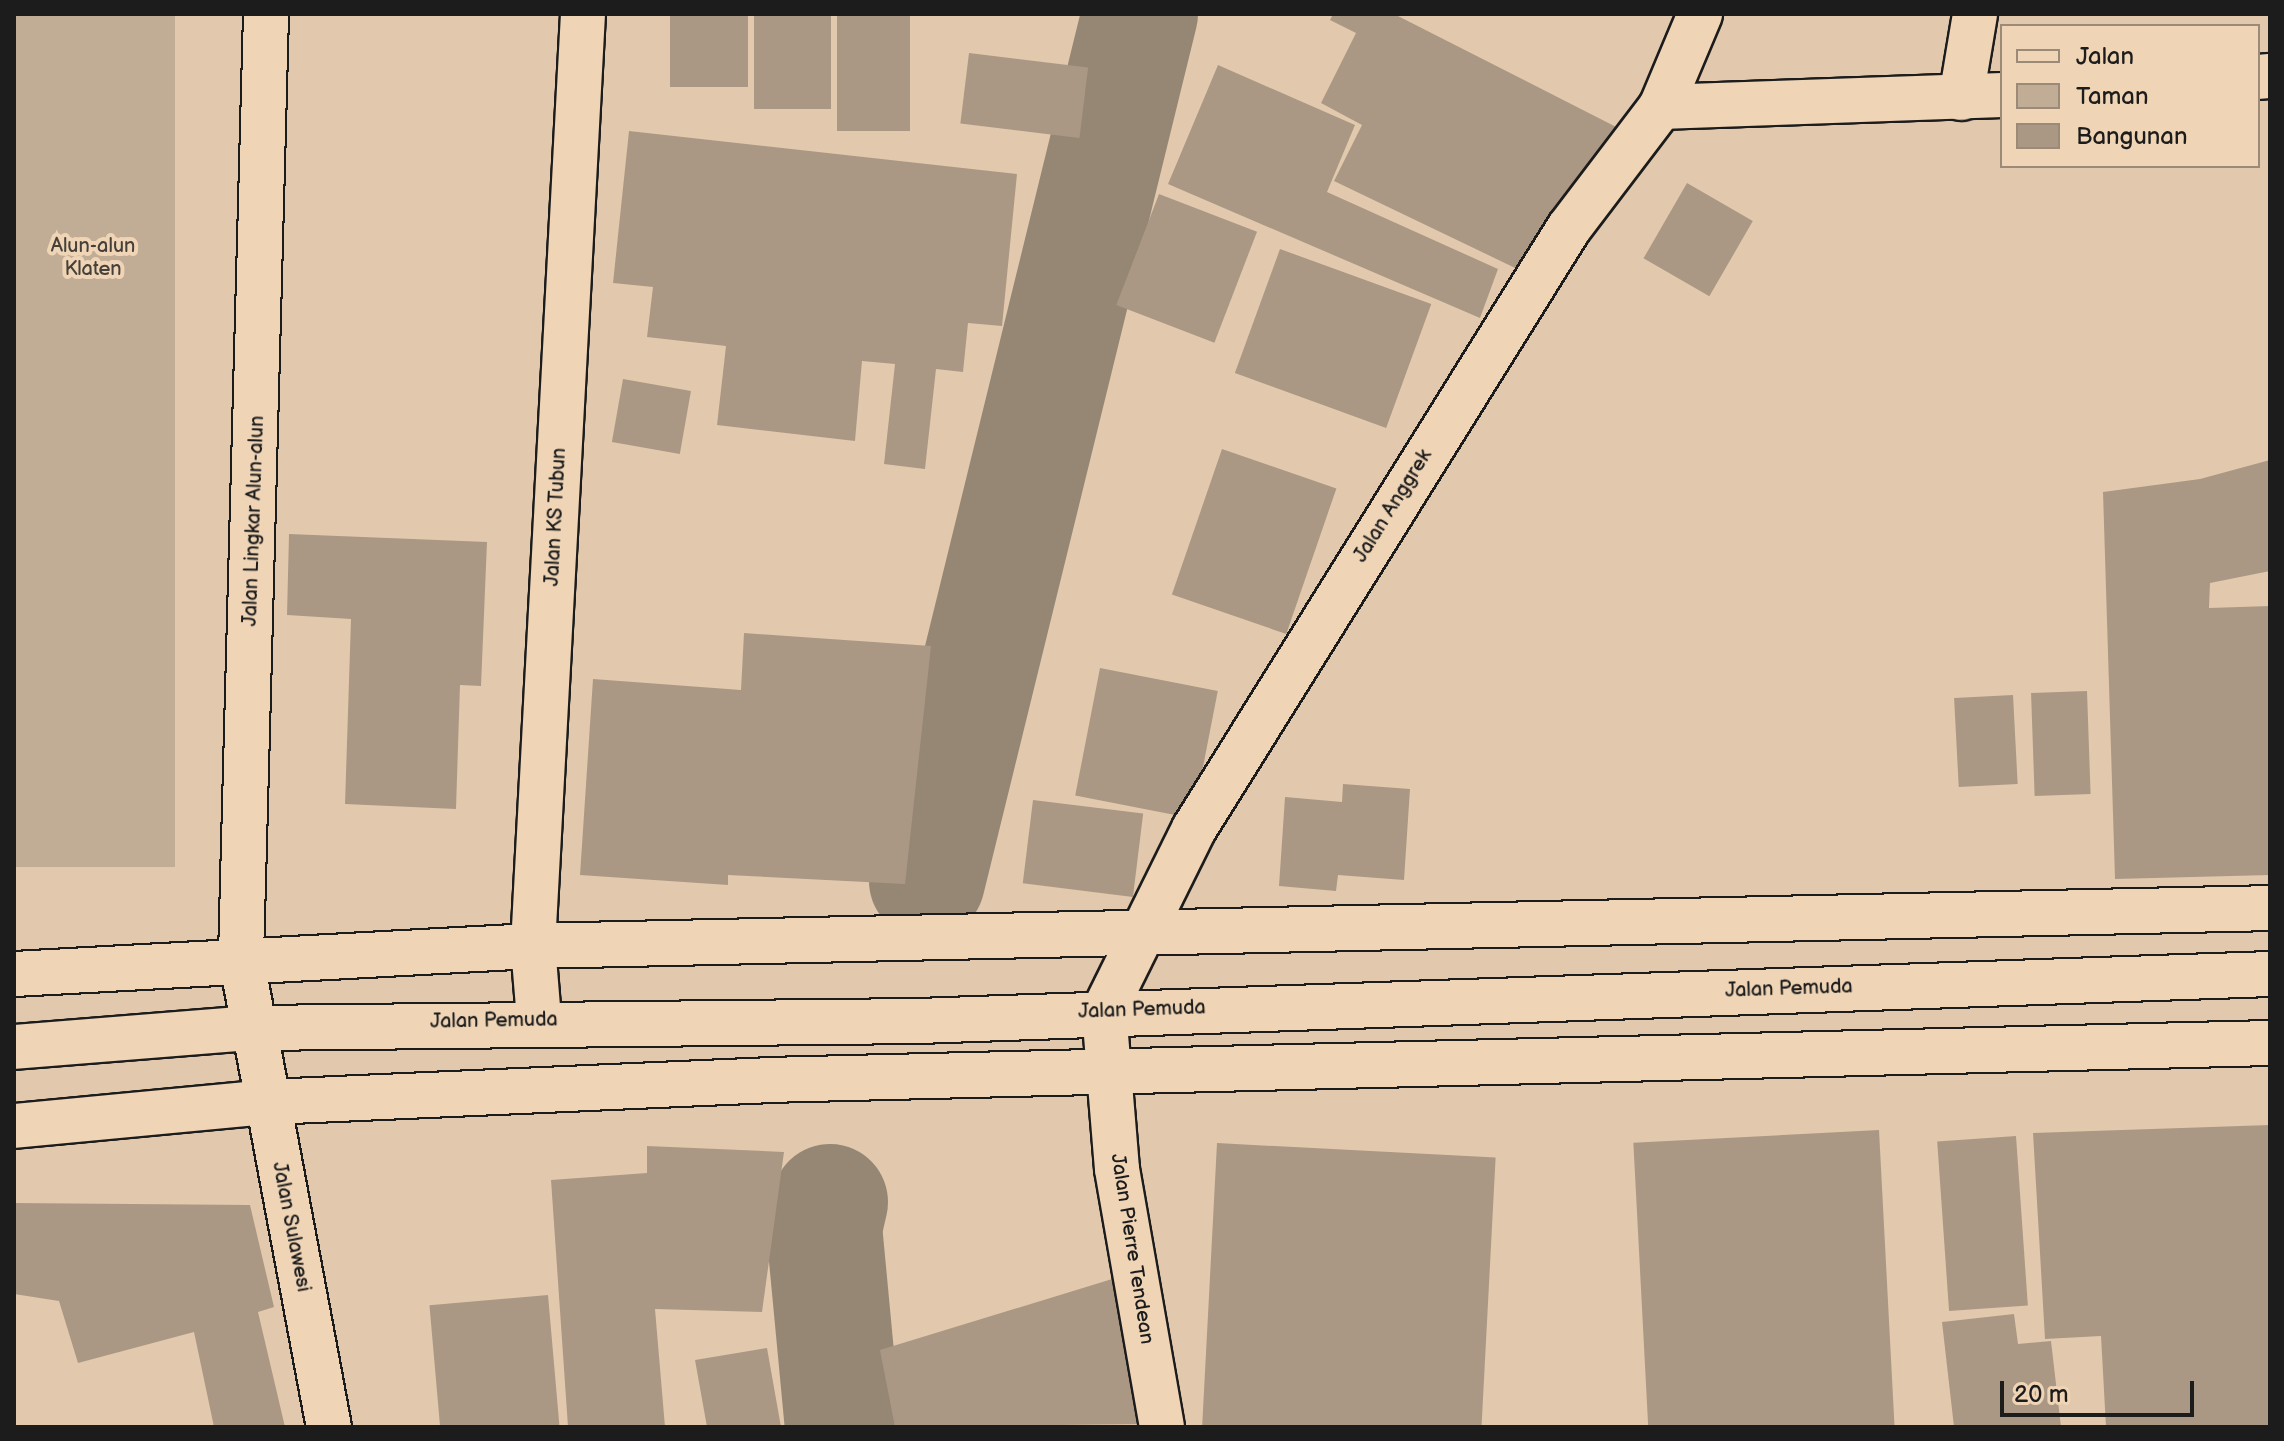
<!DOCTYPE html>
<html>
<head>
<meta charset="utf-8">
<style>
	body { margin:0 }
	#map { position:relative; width:2284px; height:1441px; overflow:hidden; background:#e2c9ad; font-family:"Balsamiq Sans",sans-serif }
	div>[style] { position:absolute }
	.green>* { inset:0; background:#c1ac95; transform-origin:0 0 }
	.river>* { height:116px; margin:-58px; padding:0 58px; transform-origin:58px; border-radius:58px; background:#968775 }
	.building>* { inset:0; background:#ab9884; transform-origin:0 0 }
	.roads { filter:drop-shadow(2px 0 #1c1c1c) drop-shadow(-2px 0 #1c1c1c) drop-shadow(0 2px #1c1c1c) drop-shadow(0 -2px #1c1c1c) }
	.minor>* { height:44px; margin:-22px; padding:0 22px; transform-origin:22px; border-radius:22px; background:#efd4b6 }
	.major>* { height:44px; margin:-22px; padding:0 22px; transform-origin:22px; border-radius:22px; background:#efd4b6 }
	span { translate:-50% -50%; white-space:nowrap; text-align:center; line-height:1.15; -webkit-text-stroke:8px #efd4b6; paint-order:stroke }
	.park-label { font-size:20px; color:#45403a }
	.street-label { font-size:20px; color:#1c1c1c }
	.frame { position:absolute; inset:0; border:16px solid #1c1c1c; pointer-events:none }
	.legend { position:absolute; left:2000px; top:24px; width:260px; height:144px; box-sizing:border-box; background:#efd4b6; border:2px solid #9b8a78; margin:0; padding:10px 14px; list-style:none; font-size:24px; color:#1c1c1c }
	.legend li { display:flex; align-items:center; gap:16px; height:40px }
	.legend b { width:40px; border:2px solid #9b8a78 }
	.scale { position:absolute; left:2000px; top:1381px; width:194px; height:36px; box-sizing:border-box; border:4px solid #1c1c1c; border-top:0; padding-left:10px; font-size:24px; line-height:28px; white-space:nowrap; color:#1c1c1c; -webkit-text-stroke:6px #efd4b6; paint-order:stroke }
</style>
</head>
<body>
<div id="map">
	<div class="green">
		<div style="left:14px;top:14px;width:161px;height:853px"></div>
	</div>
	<div class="river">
		<div style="left:927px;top:881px;width:893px;rotate:-76.2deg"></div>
		<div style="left:830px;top:1202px;width:26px;rotate:103deg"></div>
		<div style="left:824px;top:1227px;width:201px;rotate:84.6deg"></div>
	</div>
	<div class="building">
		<div style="left:670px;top:14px;width:78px;height:73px"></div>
		<div style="left:754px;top:14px;width:77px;height:95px"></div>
		<div style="left:837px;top:14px;width:73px;height:117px"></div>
		<div style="clip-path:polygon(1333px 14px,1394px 14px,1630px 134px,1534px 277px,1334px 181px,1362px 125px,1321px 103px,1356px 33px,1330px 20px)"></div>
		<div style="left:969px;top:53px;width:120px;height:71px;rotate:7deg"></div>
		<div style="clip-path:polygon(1218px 65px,1355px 125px,1327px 192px,1498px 269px,1480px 318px,1168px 184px)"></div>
		<div style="clip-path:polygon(629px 131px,1017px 174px,1002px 326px,968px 323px,963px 372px,936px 369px,925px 469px,884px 464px,895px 364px,862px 361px,855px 441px,717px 425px,726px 346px,647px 337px,653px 287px,613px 283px)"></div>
		<div style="left:1687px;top:183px;width:76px;height:87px;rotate:30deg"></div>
		<div style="left:1159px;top:194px;width:105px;height:119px;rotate:21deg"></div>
		<div style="left:1280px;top:249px;width:161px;height:132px;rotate:20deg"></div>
		<div style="left:623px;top:379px;width:69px;height:64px;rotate:10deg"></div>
		<div style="left:1222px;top:449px;width:121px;height:154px;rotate:19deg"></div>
		<div style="clip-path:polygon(2270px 460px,2270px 571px,2210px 583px,2209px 608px,2270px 606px,2270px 875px,2115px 879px,2103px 492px,2200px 479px)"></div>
		<div style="clip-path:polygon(289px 534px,487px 542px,481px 686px,460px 685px,456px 809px,345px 804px,351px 619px,287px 615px)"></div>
		<div style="clip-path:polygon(744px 633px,931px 646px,905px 884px,728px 875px,728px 885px,580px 875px,593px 679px,741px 690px)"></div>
		<div style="left:1100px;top:668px;width:120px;height:130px;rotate:11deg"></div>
		<div style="left:2087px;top:691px;width:103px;height:56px;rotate:88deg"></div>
		<div style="left:2013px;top:695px;width:89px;height:59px;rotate:87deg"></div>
		<div style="clip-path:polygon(1343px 784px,1410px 789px,1404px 880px,1338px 875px,1336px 891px,1279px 886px,1285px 797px,1342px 802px)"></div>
		<div style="left:1033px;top:800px;width:111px;height:84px;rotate:7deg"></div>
		<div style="clip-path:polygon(2270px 1125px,2270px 1427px,2106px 1427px,2101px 1336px,2045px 1339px,2033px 1133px)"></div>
		<div style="left:1879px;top:1130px;width:297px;height:246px;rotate:87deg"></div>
		<div style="left:2016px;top:1136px;width:170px;height:79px;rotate:86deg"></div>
		<div style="left:1217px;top:1143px;width:279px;height:284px;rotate:3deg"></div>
		<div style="clip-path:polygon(647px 1146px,784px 1152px,762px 1312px,655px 1309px,665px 1427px,568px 1427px,551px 1180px,647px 1173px)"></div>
		<div style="clip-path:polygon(14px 1203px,250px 1205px,274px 1307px,258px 1312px,285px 1427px,214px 1427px,194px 1332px,78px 1363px,59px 1301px,14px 1294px)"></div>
		<div style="clip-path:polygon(1122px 1276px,1149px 1424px,895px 1427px,880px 1350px)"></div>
		<div style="left:548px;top:1295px;width:132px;height:119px;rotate:85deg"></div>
		<div style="clip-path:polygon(2014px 1314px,2018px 1344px,2051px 1341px,2061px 1427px,1954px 1427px,1942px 1322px)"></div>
		<div style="clip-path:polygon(767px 1348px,781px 1427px,707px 1427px,695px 1360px)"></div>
	</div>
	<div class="roads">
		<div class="minor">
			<div style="left:266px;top:14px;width:943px;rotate:91.52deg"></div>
			<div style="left:241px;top:957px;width:478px;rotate:79.4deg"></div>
			<div style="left:2258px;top:77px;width:12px;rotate:-5deg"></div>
			<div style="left:1961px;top:98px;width:85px;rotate:-80.5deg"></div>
			<div style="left:1661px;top:107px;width:341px;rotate:-2deg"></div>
			<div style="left:14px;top:974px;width:520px;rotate:-3.09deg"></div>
			<div style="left:533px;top:946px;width:1737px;rotate:-1.25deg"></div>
			<div style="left:539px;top:1019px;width:73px;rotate:-94.7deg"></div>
			<div style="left:533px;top:946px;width:933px;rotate:-86.93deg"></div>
			<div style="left:14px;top:1126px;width:255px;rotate:-5.4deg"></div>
			<div style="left:268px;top:1102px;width:499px;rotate:-2.5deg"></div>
			<div style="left:767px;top:1080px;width:1503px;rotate:-1.41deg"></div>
			<div style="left:1162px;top:1427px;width:262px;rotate:-99.9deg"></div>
			<div style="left:1117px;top:1169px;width:159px;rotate:-94.7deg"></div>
			<div style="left:1104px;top:1011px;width:203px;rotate:-63.7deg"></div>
			<div style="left:1194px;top:829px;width:708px;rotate:-58.04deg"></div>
			<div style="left:1569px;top:228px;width:152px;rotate:-52.8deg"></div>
			<div style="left:1661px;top:107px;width:101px;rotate:-67.2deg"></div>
		</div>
		<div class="major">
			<div style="left:14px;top:1047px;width:239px;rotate:-4.6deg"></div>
			<div style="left:252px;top:1028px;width:666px;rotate:-0.6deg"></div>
			<div style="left:918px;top:1021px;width:1353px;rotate:-1.99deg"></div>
		</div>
	</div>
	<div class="park-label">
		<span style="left:93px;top:258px">Alun-alun<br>Klaten</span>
	</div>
	<div class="street-label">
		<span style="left:1393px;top:506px;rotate:-58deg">Jalan Anggrek</span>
		<span style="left:556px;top:517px;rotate:-87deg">Jalan KS Tubun</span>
		<span style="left:254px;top:521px;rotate:-88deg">Jalan Lingkar Alun-alun</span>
		<span style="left:1789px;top:989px;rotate:-2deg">Jalan Pemuda</span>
		<span style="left:1142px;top:1010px;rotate:-2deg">Jalan Pemuda</span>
		<span style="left:494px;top:1021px;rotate:-1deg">Jalan Pemuda</span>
		<span style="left:291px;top:1227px;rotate:79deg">Jalan Sulawesi</span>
		<span style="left:1132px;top:1249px;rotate:81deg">Jalan Pierre Tendean</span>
	</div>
	<div class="frame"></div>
	<ul class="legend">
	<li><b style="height:10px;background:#efd4b6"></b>Jalan</li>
	<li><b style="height:22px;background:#c1ac95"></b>Taman</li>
	<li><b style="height:22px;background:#ab9884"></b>Bangunan</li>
	</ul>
	<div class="scale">20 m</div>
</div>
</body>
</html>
